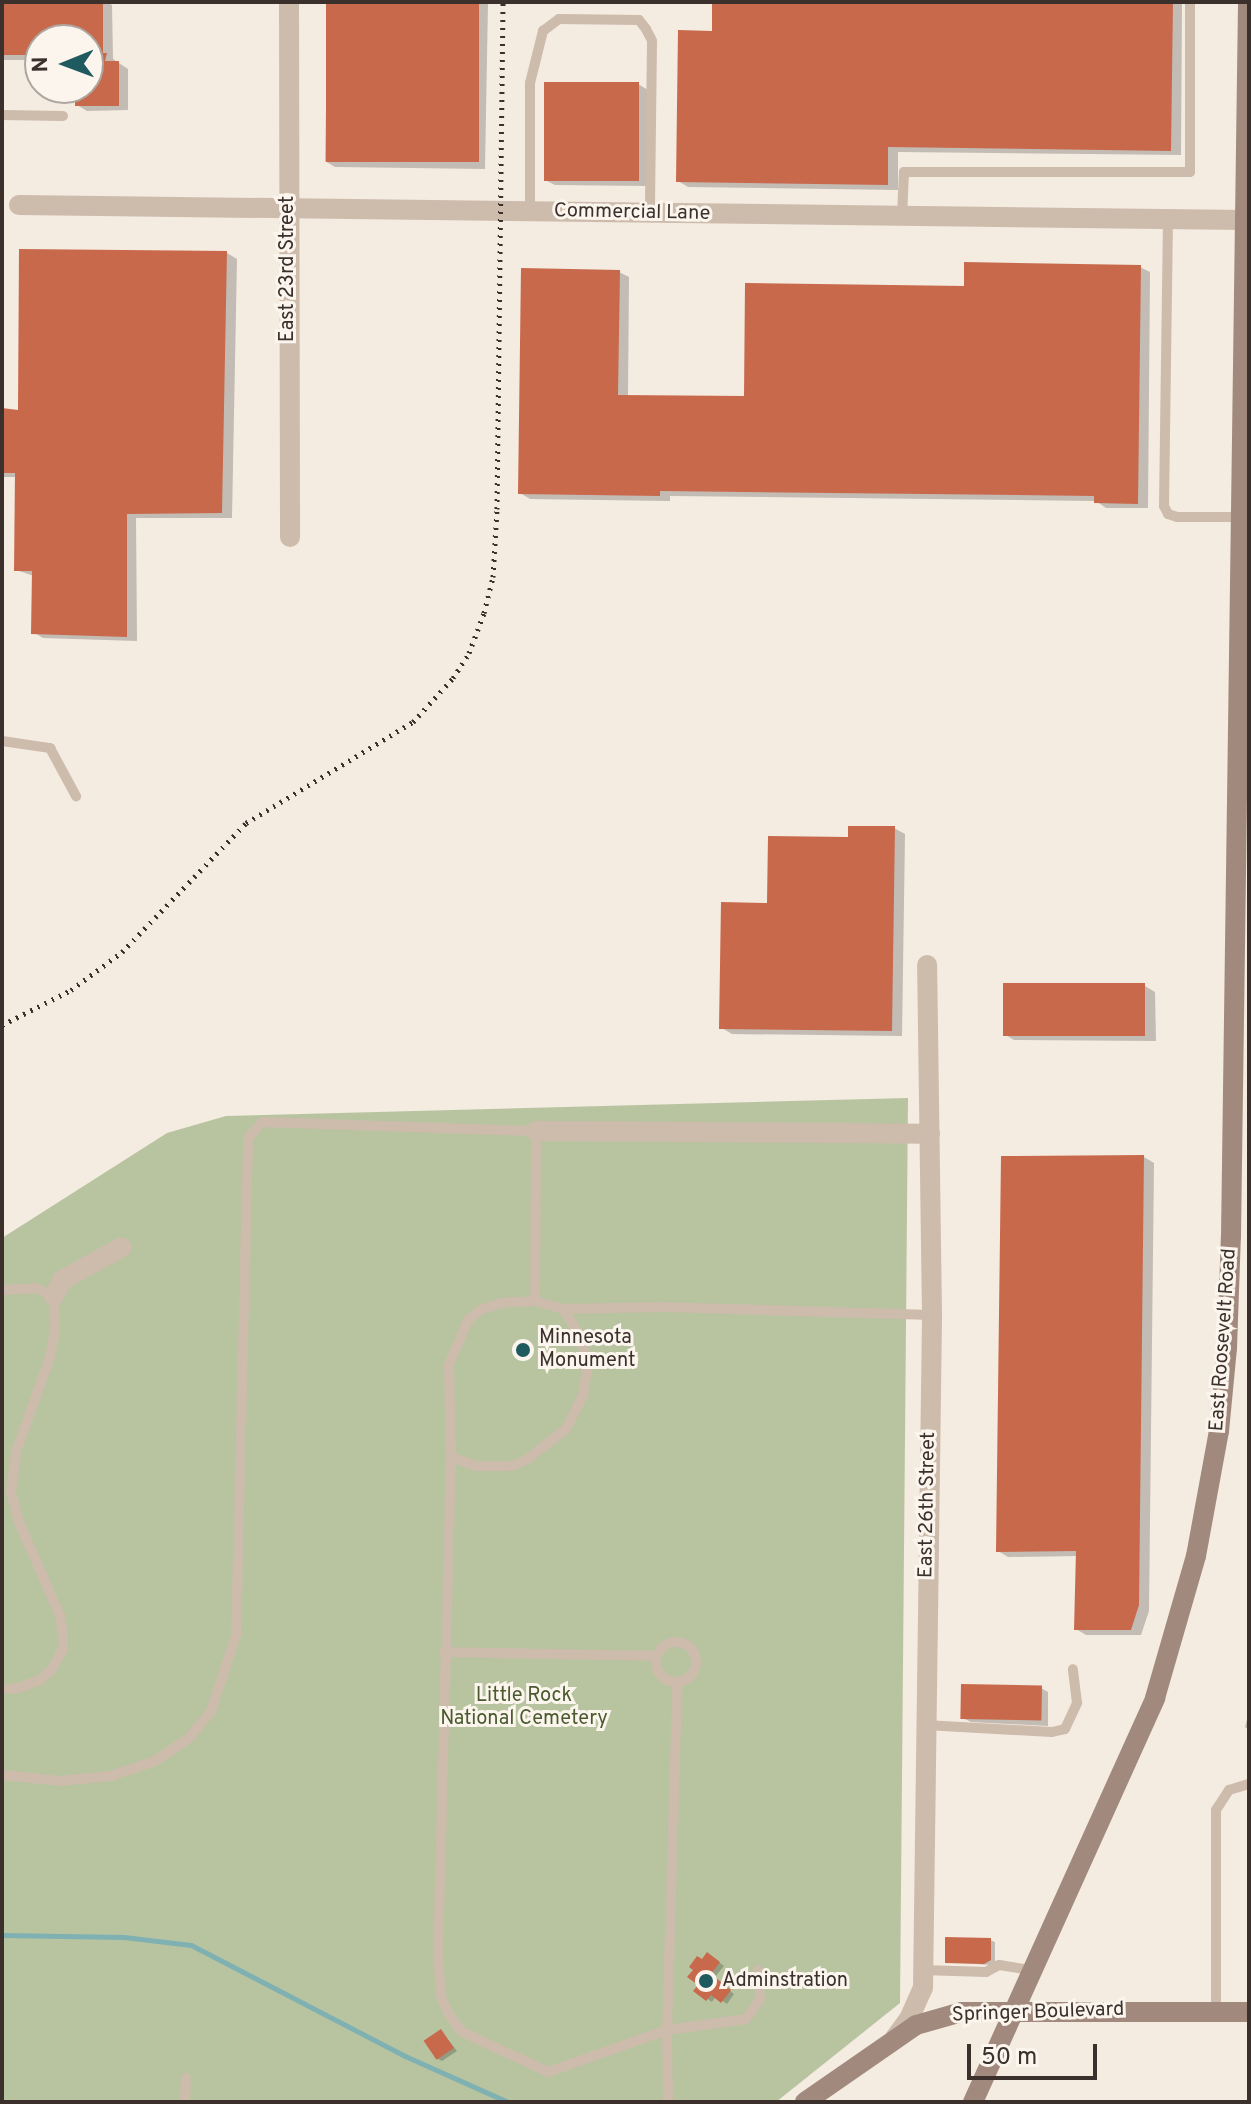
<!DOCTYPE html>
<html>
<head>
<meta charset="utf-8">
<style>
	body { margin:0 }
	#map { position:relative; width:1251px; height:2104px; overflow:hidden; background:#f4ebe1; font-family:Overpass,sans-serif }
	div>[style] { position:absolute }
	.green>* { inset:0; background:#b8c4a0 }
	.shadow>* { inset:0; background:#0003 }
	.stream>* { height:5px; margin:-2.5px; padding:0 2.5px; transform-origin:2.5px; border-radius:2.5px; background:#7fb0b2 }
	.building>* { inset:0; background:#c8694b; transform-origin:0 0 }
	.service>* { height:10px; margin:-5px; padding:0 5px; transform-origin:5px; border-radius:5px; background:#cdbbac }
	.service>.ring { margin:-5px; padding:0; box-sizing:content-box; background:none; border:10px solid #cdbbac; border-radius:50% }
	.minor>* { height:20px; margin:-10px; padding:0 10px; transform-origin:10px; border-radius:10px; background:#cdbbac }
	.secondary>* { height:20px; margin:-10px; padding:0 10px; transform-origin:10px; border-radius:10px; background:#a18a7d }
	.rail>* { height:5px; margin-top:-2.5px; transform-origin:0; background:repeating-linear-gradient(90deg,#3b302b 0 2px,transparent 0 8px) }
	.dots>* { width:22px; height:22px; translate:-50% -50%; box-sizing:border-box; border:4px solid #fbf5ee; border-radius:50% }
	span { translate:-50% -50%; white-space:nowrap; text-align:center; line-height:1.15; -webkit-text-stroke:6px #fbf5ee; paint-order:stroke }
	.street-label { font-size:20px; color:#3b302b }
	.poi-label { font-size:20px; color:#3b302b }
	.left { translate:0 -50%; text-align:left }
	.park-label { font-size:20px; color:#4a5a2e }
	.frame { position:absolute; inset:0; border:4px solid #3b302b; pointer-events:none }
	.north { position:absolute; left:24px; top:24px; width:80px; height:80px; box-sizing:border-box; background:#fbf5ee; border:2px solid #aea6a0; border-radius:50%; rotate:269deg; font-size:22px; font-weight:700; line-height:32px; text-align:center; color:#3b302b }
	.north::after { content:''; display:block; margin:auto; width:28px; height:36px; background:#1f5a5e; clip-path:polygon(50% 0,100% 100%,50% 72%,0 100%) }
	.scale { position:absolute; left:967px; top:2044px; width:130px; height:36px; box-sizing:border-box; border:4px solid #3b302b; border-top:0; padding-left:10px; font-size:24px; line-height:28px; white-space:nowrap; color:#3b302b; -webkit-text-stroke:6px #fbf5ee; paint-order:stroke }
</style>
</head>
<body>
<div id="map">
	<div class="green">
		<div style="clip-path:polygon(908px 1098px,900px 2003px,776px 2102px,2px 2102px,2px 1238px,167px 1133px,226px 1116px)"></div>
	</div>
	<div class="shadow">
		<div style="clip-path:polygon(2px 2px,107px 2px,112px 5px,113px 59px,128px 69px,128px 110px,87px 111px,77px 105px,77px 88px,88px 88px,88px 40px,40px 40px,40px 60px,2px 60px)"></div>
		<div style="clip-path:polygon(328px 2px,488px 2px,485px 169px,335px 167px,325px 161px)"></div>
		<div style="clip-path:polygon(714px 2px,1182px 2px,1181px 155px,898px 152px,898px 190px,688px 187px,678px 181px,714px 33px)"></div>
		<div style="clip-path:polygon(638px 84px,648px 90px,648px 186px,555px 185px,545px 180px)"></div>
		<div style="clip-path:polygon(227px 253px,237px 259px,232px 518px,136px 518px,137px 641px,43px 638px,33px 632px,34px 576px,16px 570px,17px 477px,2px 477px,2px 410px,20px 412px)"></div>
		<div style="clip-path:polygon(1140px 267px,1150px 272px,1148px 508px,1106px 508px,1096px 501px,670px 496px,670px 501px,530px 499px,520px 493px,619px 272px,629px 277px,628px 397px,746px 398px,966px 288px)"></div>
		<div style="clip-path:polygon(894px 828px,905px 834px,902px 1036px,732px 1034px,722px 1028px,769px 905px,850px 839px)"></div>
		<div style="clip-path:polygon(1145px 986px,1155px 992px,1156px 1041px,1014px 1040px,1004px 1034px)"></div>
		<div style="clip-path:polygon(1144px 1157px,1154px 1163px,1149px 1611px,1141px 1635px,1086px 1635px,1076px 1629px,1078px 1556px,1008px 1557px,998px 1551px)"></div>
		<div style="clip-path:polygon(1041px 1688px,1048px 1692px,1048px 1726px,971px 1722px,963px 1718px)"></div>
		<div style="clip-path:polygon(1249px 1712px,1249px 1730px,1245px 1727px)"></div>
		<div style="clip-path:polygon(990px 1940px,995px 1942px,995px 1963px,990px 1965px,947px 1962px)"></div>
		<div style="clip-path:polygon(712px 1957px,724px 1966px,714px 1978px,734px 1994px,727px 2004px,716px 1996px,712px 2002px,696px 1991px,700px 1985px,703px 1961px)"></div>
		<div style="clip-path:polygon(441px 2031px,457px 2051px,442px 2061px,438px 2059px)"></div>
	</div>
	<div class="stream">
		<div style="left:2px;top:1935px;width:122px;rotate:0.9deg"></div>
		<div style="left:124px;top:1937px;width:67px;rotate:6.8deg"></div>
		<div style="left:191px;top:1945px;width:241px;rotate:27.4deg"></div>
		<div style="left:405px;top:2056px;width:113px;rotate:24.1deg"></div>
	</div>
	<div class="building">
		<div style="clip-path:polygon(2px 2px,103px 2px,103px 53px,107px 53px,105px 61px,119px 61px,119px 106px,75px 106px,75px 88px,88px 88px,88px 40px,40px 40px,40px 55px,2px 55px)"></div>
		<div style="left:326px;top:2px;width:153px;height:160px"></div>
		<div style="clip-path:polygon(712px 2px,1173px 2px,1171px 151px,888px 147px,888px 185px,676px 182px,678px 30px,712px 31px)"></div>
		<div style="left:544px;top:82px;width:95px;height:99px"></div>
		<div style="clip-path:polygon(19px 249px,227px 251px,222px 513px,127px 514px,127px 637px,31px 634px,32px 571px,14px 571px,15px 473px,2px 473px,2px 408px,18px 410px)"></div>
		<div style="clip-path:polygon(964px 262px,1141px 265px,1138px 504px,1094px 503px,1094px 496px,660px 491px,660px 496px,518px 494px,521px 268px,620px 270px,618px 395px,744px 396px,745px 283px,964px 286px)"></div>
		<div style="clip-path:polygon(848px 826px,895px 826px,892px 1031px,719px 1029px,721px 902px,767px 903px,768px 836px,848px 837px)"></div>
		<div style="left:1003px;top:983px;width:142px;height:53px"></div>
		<div style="clip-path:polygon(1144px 1155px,1139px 1605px,1131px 1630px,1074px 1630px,1076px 1551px,996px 1552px,1001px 1156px)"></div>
		<div style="left:961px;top:1684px;width:81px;height:35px;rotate:1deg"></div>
		<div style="clip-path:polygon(945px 1937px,991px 1938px,991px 1960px,984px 1964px,945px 1963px)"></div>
		<div style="clip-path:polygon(707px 1952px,720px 1962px,711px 1974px,731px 1990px,721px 2003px,711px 1995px,706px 2001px,693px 1991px,698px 1985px,687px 1977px,693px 1970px,689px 1967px,697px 1956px,702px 1959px)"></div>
		<div style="left:441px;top:2029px;width:23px;height:21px;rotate:56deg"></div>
	</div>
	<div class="service">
		<div style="left:2px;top:115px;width:61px;rotate:0.9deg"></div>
		<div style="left:530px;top:212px;width:129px;rotate:-90deg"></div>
		<div style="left:530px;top:83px;width:54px;rotate:-76deg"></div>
		<div style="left:543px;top:31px;width:20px;rotate:-37deg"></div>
		<div style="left:559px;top:19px;width:80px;rotate:0.7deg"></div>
		<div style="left:639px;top:20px;width:11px;rotate:52deg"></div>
		<div style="left:646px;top:29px;width:13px;rotate:63deg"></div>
		<div style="left:652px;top:41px;width:173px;rotate:90.7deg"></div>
		<div style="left:902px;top:216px;width:44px;rotate:-87.4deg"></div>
		<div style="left:904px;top:172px;width:286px"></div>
		<div style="left:1190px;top:172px;width:170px;rotate:-90deg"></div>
		<div style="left:1168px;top:219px;width:287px;rotate:90.8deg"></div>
		<div style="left:1164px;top:506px;width:9px;rotate:63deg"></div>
		<div style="left:1168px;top:514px;width:9px;rotate:18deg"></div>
		<div style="left:1177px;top:517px;width:65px"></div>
		<div style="left:2px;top:741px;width:49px;rotate:8.3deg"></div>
		<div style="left:50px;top:748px;width:55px;rotate:61.6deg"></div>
		<div style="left:2px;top:1290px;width:33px;rotate:-3deg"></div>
		<div style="left:35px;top:1288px;width:21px;rotate:23deg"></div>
		<div style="left:54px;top:1296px;width:34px;rotate:88deg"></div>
		<div style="left:55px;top:1330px;width:27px;rotate:100deg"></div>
		<div style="left:50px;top:1357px;width:101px;rotate:109.7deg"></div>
		<div style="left:16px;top:1452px;width:40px;rotate:97.1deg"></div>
		<div style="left:11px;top:1492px;width:31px;rotate:75deg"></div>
		<div style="left:19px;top:1522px;width:103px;rotate:66.4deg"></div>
		<div style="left:60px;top:1616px;width:18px;rotate:81deg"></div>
		<div style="left:63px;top:1634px;width:15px;rotate:90deg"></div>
		<div style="left:63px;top:1649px;width:23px;rotate:119deg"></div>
		<div style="left:52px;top:1669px;width:16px;rotate:137deg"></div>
		<div style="left:40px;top:1680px;width:23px;rotate:160deg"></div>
		<div style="left:18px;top:1688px;width:16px;rotate:176deg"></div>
		<div style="left:563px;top:1309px;width:99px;rotate:-1.2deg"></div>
		<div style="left:662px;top:1307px;width:270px;rotate:1.7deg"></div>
		<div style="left:451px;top:1457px;width:27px;rotate:20deg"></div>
		<div style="left:476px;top:1466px;width:36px"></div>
		<div style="left:512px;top:1466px;width:15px;rotate:-23deg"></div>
		<div style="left:526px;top:1460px;width:51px;rotate:-37.8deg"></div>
		<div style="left:566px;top:1429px;width:38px;rotate:-63deg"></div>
		<div style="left:583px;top:1395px;width:24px;rotate:-81deg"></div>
		<div style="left:587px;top:1371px;width:32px;rotate:-99deg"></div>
		<div style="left:582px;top:1339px;width:36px;rotate:-122deg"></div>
		<div style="left:563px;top:1309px;width:29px;rotate:-164deg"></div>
		<div style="left:535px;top:1301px;width:33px;rotate:177deg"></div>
		<div style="left:502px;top:1303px;width:21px;rotate:163deg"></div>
		<div style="left:482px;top:1309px;width:18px;rotate:142deg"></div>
		<div style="left:468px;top:1320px;width:49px;rotate:112.9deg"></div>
		<div style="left:449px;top:1365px;width:92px;rotate:88.8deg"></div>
		<div style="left:451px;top:1457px;width:496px;rotate:91.5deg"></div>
		<div style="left:438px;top:1953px;width:44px;rotate:86.1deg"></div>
		<div style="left:441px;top:1997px;width:17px;rotate:66deg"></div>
		<div style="left:448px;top:2013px;width:24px;rotate:54deg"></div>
		<div style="left:462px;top:2032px;width:95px;rotate:24.9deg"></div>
		<div style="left:548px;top:2072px;width:126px;rotate:-19.4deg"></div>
		<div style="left:667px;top:2030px;width:80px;rotate:-7.9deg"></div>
		<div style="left:746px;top:2019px;width:24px;rotate:-55deg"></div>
		<div style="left:760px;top:1999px;width:29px;rotate:-94deg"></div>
		<div class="ring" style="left:656px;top:1642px;width:30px;height:30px"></div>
		<div style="left:444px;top:1652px;width:213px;rotate:1.1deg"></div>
		<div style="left:925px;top:1725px;width:127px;rotate:3.2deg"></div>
		<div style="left:1052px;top:1732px;width:13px;rotate:-13deg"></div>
		<div style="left:1065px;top:1729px;width:29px;rotate:-65deg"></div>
		<div style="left:1077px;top:1703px;width:34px;rotate:-97deg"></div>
		<div style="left:2px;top:1775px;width:58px;rotate:5.9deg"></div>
		<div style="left:60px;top:1781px;width:51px;rotate:-5.6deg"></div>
		<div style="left:111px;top:1776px;width:46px;rotate:-18.8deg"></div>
		<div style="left:155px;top:1761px;width:41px;rotate:-34.1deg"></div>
		<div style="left:189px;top:1738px;width:35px;rotate:-51deg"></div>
		<div style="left:211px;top:1711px;width:80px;rotate:-71.8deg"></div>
		<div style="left:236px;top:1635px;width:497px;rotate:-88.6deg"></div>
		<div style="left:248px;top:1138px;width:21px;rotate:-49deg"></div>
		<div style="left:262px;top:1122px;width:274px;rotate:1.9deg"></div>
		<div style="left:536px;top:1131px;width:170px;rotate:90.3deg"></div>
		<div style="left:922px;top:1970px;width:64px;rotate:1.8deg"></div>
		<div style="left:986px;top:1972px;width:15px;rotate:-28deg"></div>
		<div style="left:999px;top:1965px;width:33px;rotate:9deg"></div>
		<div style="left:1216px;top:2011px;width:201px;rotate:-90deg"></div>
		<div style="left:1216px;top:1810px;width:24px;rotate:-57deg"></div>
		<div style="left:1229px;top:1790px;width:21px;rotate:-17deg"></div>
		<div style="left:185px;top:2102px;width:24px;rotate:-88deg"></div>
		<div style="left:668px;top:2102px;width:72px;rotate:-90.8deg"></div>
		<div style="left:667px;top:2030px;width:347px;rotate:-88.3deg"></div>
	</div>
	<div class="minor">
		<div style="left:289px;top:2px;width:535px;rotate:89.89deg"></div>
		<div style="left:19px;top:205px;width:1226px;rotate:0.7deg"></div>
		<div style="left:536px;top:1131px;width:394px;rotate:0.4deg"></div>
		<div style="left:54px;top:1296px;width:18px;rotate:-63deg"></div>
		<div style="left:62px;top:1280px;width:68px;rotate:-28.8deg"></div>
		<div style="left:895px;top:2038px;width:24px;rotate:-54deg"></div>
		<div style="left:909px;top:2019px;width:34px;rotate:-66deg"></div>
		<div style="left:923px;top:1988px;width:673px;rotate:-89.23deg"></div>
		<div style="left:932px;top:1315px;width:350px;rotate:-90.8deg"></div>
	</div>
	<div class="secondary">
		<div style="left:805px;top:2102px;width:135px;rotate:-34.7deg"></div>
		<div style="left:916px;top:2025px;width:48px;rotate:-15.8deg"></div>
		<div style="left:962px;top:2012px;width:287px"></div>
		<div style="left:973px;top:2102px;width:443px;rotate:-65.7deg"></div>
		<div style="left:1155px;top:1698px;width:148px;rotate:-73.9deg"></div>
		<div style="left:1196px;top:1556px;width:127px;rotate:-79.6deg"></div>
		<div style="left:1219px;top:1431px;width:83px;rotate:-84.5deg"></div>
		<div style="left:1227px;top:1348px;width:112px;rotate:-88deg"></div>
		<div style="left:1231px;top:1236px;width:1234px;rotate:-89.21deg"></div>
	</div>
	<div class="rail">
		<div style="left:2px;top:1025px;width:77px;rotate:-26.9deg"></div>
		<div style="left:71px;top:990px;width:64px;rotate:-36.7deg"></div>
		<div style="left:122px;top:952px;width:179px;rotate:-46.1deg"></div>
		<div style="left:246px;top:823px;width:195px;rotate:-31.2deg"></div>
		<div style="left:413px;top:722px;width:59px;rotate:-47.7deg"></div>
		<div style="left:453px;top:678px;width:30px;rotate:-57deg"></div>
		<div style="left:469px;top:653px;width:43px;rotate:-69.4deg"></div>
		<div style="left:484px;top:613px;width:37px;rotate:-76deg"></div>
		<div style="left:493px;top:577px;width:68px;rotate:-86.6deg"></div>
		<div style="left:497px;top:509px;width:507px;rotate:-89.32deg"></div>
	</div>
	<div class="dots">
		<div style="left:523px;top:1350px;background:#1f5a5e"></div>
		<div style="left:706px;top:1981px;background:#1f5a5e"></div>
	</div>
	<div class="street-label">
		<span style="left:632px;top:213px;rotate:1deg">Commercial Lane</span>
		<span style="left:288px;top:269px;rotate:-90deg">East 23rd Street</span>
		<span style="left:1224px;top:1340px;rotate:-86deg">East Roosevelt Road</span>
		<span style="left:928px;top:1505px;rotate:-89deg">East 26th Street</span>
		<span style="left:1038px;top:2013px;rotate:-2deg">Springer Boulevard</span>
	</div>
	<div class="poi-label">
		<span class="left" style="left:539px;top:1350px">Minnesota<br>Monument</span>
		<span class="left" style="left:722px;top:1981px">Adminstration</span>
	</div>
	<div class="park-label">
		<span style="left:524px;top:1708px">Little Rock<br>National Cemetery</span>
	</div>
	<div class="frame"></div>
	<div class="north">N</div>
	<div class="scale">50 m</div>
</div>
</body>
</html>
